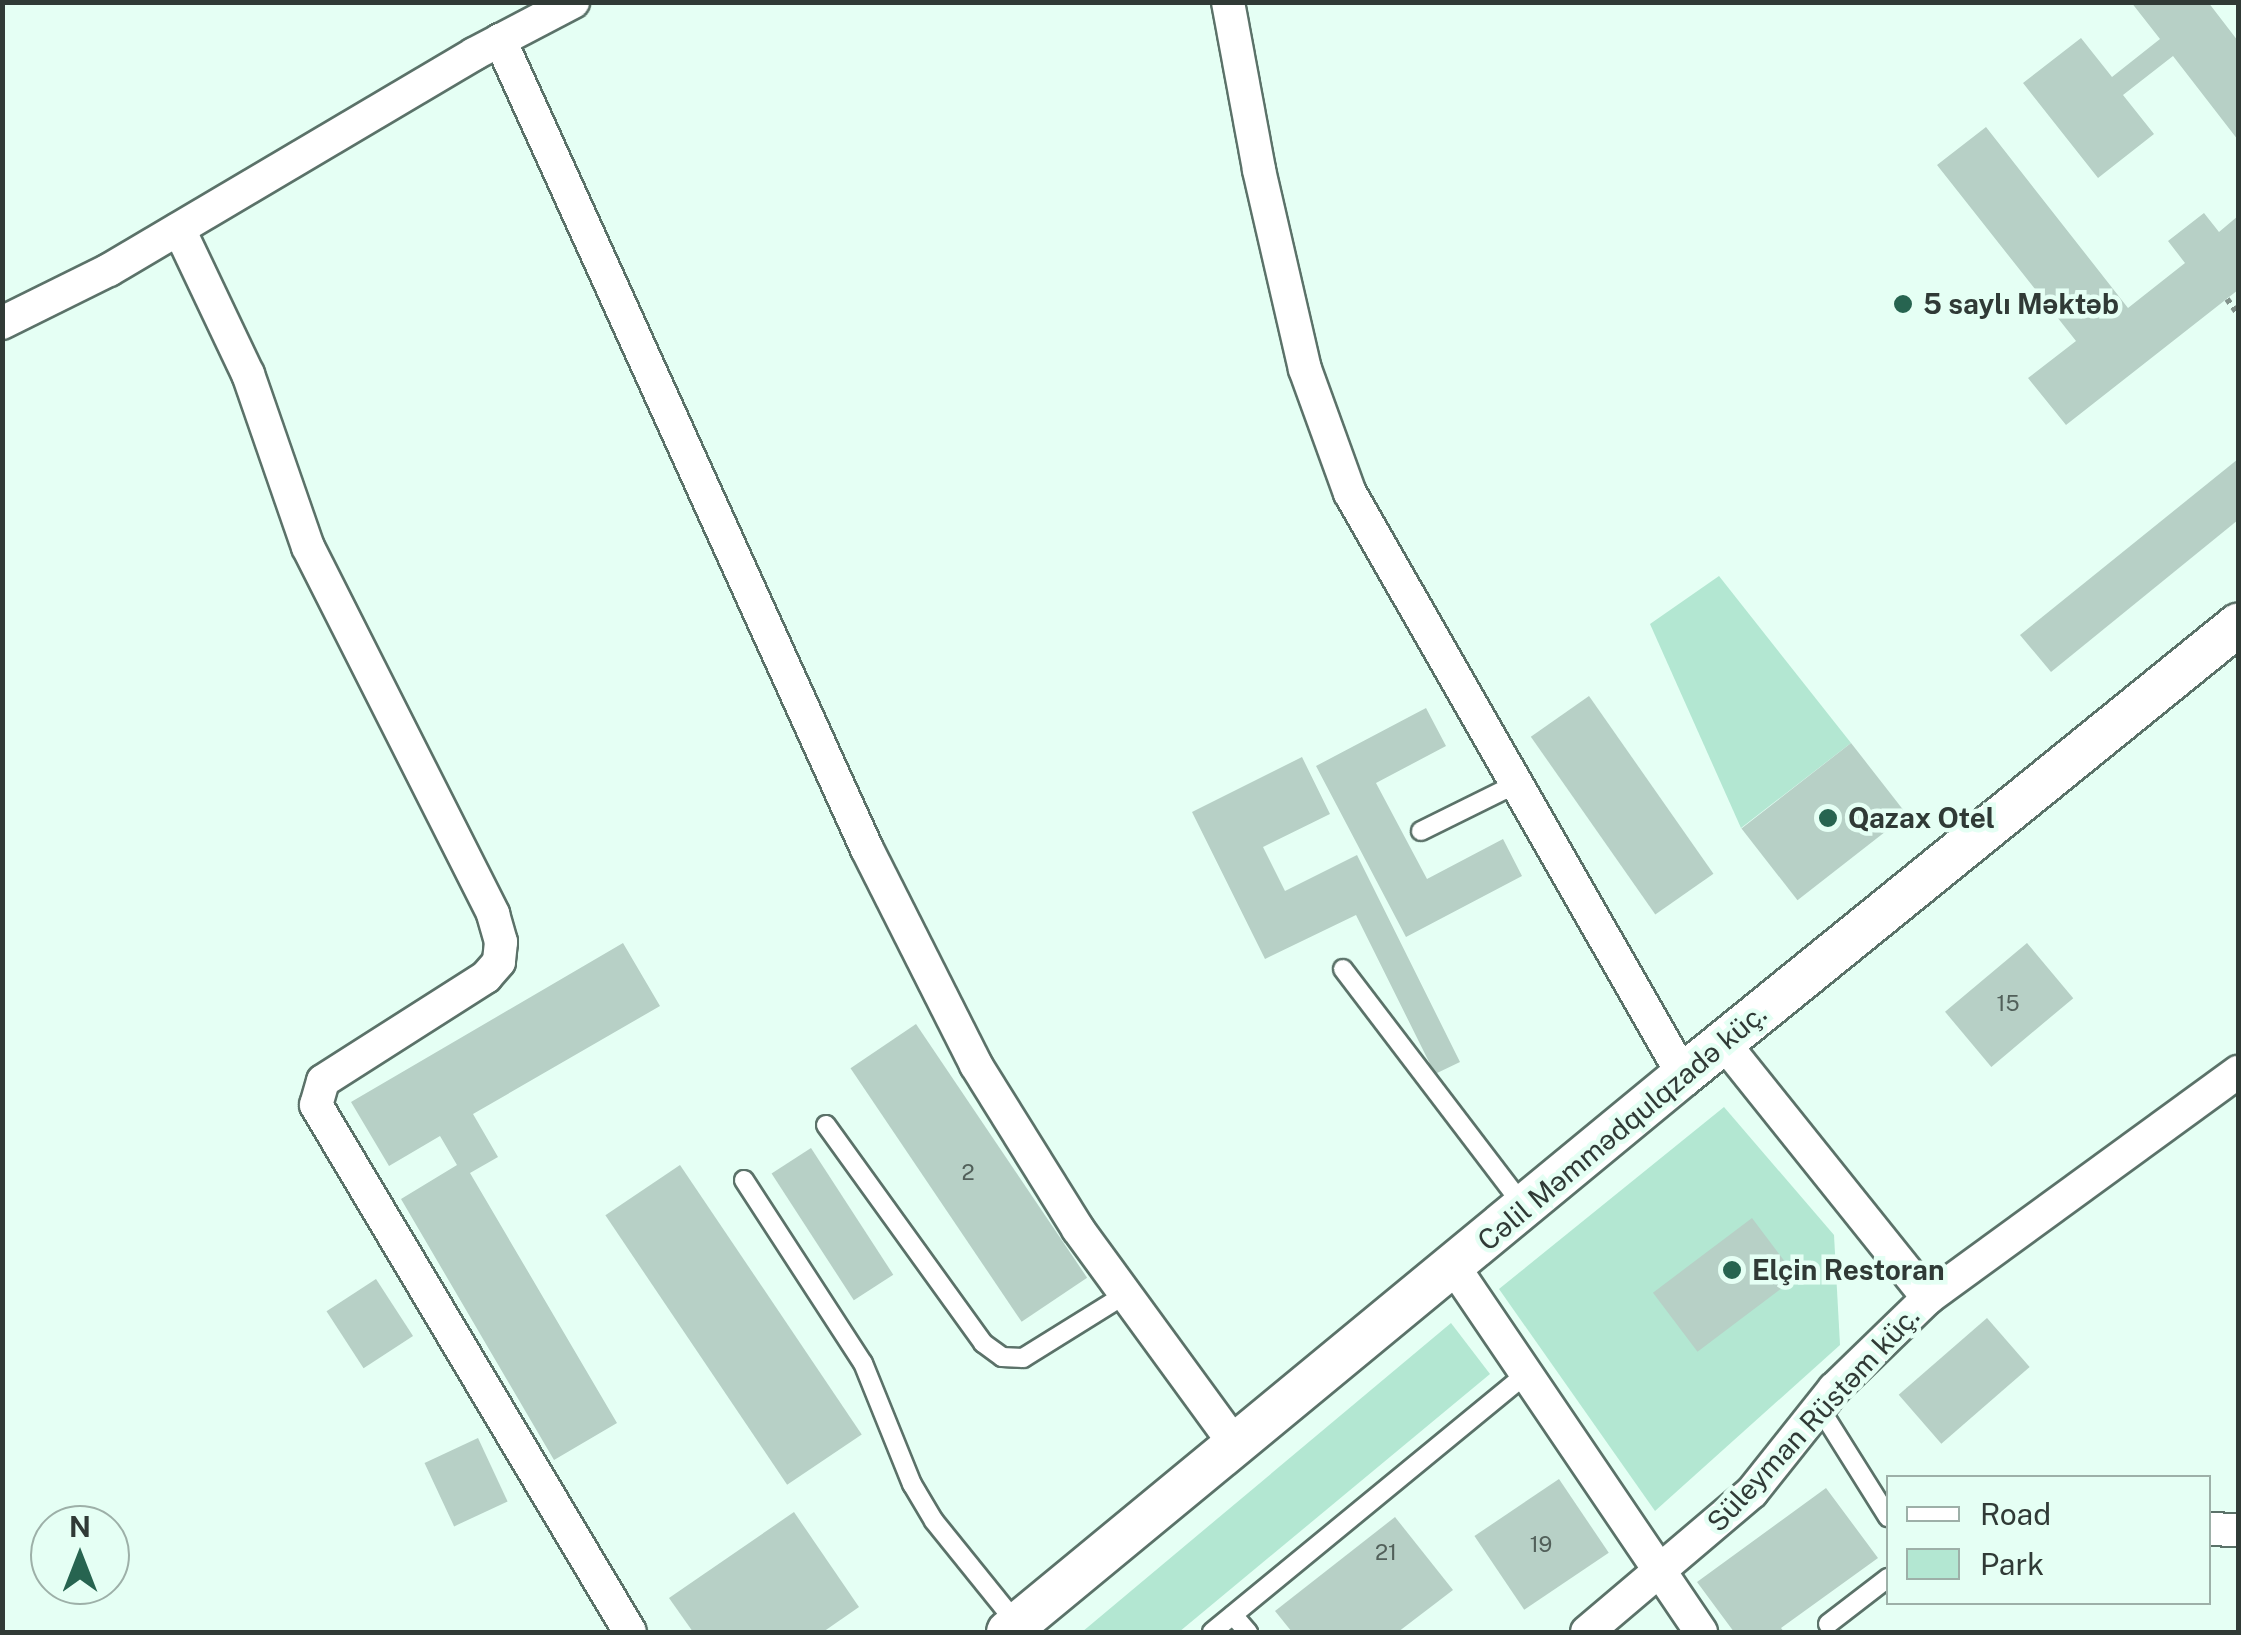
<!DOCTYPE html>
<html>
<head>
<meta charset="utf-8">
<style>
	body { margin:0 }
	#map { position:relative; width:2241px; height:1635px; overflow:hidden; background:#e5fff4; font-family:"Public Sans",sans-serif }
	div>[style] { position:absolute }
	.green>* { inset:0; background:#b3e7d2 }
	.building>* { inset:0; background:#b7d0c6; transform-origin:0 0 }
	.path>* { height:6px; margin-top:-3px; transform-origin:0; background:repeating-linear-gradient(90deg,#82938c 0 5px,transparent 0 10px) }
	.roads { filter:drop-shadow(2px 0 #5b7269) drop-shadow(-2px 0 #5b7269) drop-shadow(0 2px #5b7269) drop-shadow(0 -2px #5b7269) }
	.service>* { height:18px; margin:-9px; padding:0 9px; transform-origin:9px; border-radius:9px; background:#fff }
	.minor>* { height:32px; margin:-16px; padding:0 16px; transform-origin:16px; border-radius:16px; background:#fff }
	.tertiary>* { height:42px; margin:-21px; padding:0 21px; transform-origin:21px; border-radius:21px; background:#fff }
	.dots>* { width:28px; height:28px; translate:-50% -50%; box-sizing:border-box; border:5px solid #e5fff4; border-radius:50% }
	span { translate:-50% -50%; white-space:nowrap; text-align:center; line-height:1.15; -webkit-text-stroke:9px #e5fff4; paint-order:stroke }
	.number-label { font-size:22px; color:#52605a }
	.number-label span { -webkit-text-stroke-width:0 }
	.poi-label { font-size:28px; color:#303a36; font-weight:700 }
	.left { translate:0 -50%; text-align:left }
	.street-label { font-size:28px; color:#303a36 }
	.frame { position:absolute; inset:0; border:5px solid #303a36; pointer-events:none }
	.legend { position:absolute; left:1886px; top:1475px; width:325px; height:130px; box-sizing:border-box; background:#e5fff4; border:2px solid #9db0a8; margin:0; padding:12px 18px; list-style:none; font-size:30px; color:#303a36 }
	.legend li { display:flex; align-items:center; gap:20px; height:50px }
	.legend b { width:50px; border:2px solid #9db0a8 }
	.north { position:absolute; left:30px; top:1505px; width:100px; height:100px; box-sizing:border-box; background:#e5fff4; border:2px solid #9db0a8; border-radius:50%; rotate:0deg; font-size:28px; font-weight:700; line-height:40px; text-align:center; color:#303a36 }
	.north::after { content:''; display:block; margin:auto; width:35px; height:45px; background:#276450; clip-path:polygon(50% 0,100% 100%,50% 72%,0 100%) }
</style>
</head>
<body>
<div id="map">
	<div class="green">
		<div style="clip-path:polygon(1719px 576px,1851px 743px,1741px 828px,1650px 624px)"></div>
		<div style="clip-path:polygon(1724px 1107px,1834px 1235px,1840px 1345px,1655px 1511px,1499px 1289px)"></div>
		<div style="clip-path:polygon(1451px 1323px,1490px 1374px,1179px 1632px,1082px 1632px)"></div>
	</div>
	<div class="building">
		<div style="clip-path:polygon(2131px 2px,2208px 2px,2238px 41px,2238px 140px,2173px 56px,2123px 95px,2154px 134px,2098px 178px,2023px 83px,2081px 38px,2112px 77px,2160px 39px)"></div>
		<div style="clip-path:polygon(1986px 127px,2128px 308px,2185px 263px,2168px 241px,2204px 213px,2219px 232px,2238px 216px,2238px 290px,2066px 425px,2028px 378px,2076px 341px,1937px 165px)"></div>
		<div style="clip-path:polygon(2238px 459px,2238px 520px,2051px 672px,2020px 635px)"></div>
		<div style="left:1589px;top:696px;width:217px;height:71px;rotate:55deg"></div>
		<div style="clip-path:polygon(1426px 708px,1446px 746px,1376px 783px,1427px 879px,1503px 839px,1522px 876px,1406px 937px,1316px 766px)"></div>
		<div style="left:1851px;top:743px;width:91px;height:139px;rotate:52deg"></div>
		<div style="clip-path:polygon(1302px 757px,1330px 814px,1263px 847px,1285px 891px,1357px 855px,1460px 1062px,1435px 1074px,1356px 915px,1265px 959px,1192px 812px)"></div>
		<div style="clip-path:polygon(623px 943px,660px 1006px,473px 1114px,498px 1157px,470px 1173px,617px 1423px,554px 1460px,401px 1199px,457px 1165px,440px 1136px,389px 1166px,351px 1102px)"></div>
		<div style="left:2027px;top:943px;width:72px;height:107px;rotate:50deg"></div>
		<div style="left:916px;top:1024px;width:306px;height:79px;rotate:56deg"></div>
		<div style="left:811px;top:1148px;width:151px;height:47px;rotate:57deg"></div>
		<div style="left:680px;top:1165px;width:325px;height:90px;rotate:56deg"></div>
		<div style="left:1752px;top:1218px;width:74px;height:124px;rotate:53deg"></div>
		<div style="left:376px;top:1279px;width:68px;height:59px;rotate:57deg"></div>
		<div style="left:1987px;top:1318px;width:65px;height:117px;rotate:49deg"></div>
		<div style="left:478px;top:1438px;width:70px;height:59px;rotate:65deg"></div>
		<div style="left:1559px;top:1479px;width:89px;height:102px;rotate:56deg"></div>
		<div style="clip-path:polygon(1826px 1488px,1878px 1558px,1781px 1628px,1784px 1632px,1734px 1632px,1697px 1582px)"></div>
		<div style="clip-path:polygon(794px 1512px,859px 1607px,823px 1632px,693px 1632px,669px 1598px)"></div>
		<div style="clip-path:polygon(1395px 1517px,1453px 1590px,1398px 1632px,1292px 1632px,1275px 1611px)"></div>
	</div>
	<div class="path">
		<div style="left:2227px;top:299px;width:19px;rotate:54deg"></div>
	</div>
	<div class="roads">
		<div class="service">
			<div style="left:1421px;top:831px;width:106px;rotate:-26.3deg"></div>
			<div style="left:1343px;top:969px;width:299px;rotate:52.7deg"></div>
			<div style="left:826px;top:1125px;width:269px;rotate:54.2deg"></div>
			<div style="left:983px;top:1343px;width:24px;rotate:36deg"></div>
			<div style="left:1002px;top:1357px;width:21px;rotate:3deg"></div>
			<div style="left:1023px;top:1358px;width:121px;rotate:-31.9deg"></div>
			<div style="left:744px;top:1180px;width:218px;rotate:57deg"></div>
			<div style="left:863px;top:1363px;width:131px;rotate:68deg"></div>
			<div style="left:912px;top:1484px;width:43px;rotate:59.3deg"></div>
			<div style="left:934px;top:1521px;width:132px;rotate:51.1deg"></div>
			<div style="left:1819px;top:1407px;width:130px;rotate:57.9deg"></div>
			<div style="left:1233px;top:1615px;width:23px;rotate:49deg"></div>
			<div style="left:1828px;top:1624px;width:76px;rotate:-37.5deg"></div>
			<div style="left:1212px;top:1632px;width:406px;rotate:-39.4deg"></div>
		</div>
		<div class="minor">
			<div style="left:1228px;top:2px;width:171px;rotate:79.5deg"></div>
			<div style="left:1259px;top:170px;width:204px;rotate:77deg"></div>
			<div style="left:1305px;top:369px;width:132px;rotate:70.1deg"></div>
			<div style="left:1350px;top:493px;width:671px;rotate:60.22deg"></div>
			<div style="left:500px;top:40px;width:888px;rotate:65.6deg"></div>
			<div style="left:867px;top:849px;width:242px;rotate:63.2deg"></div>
			<div style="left:976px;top:1065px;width:193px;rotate:58.1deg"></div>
			<div style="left:1078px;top:1229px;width:268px;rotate:53.9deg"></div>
			<div style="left:179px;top:229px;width:161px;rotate:64.6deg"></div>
			<div style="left:248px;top:374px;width:183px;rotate:70.9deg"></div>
			<div style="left:308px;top:547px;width:411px;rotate:63.2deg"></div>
			<div style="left:493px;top:914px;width:29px;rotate:74deg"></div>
			<div style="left:501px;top:942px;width:20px;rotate:96deg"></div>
			<div style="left:499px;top:962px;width:20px;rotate:131deg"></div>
			<div style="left:486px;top:977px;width:193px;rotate:147.5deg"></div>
			<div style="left:323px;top:1081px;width:25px;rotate:106deg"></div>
			<div style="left:316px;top:1105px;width:613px;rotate:59.21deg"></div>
			<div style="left:2px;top:323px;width:119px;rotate:-26.4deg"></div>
			<div style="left:109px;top:270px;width:424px;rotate:-30.6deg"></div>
			<div style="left:474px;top:54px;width:112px;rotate:-27.7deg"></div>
			<div style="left:1723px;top:1042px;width:328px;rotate:51.3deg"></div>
			<div style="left:1454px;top:1267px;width:441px;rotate:55.9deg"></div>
			<div style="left:2208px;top:1529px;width:30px;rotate:2deg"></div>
			<div style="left:1587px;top:1632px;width:216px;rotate:-40.3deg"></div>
			<div style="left:1752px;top:1492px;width:132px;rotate:-51.5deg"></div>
			<div style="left:1834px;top:1389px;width:131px;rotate:-44.1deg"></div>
			<div style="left:1928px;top:1298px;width:384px;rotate:-36.1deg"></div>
		</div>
		<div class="tertiary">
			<div style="left:1008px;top:1632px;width:875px;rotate:-39.53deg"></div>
			<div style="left:1683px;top:1075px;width:715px;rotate:-39.04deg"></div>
		</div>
	</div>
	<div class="dots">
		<div style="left:1903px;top:304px;background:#276450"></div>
		<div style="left:1828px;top:818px;background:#276450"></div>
		<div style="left:1732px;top:1270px;background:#276450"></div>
	</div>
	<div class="number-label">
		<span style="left:2008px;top:1004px">15</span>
		<span style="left:968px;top:1173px">2</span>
		<span style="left:1541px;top:1545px">19</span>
		<span style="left:1386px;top:1553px">21</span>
	</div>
	<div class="poi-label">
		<span class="left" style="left:1923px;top:304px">5 saylı Məktəb</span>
		<span class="left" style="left:1848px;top:818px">Qazax Otel</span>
		<span class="left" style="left:1752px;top:1270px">Elçin Restoran</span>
	</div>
	<div class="street-label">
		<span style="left:1622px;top:1127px;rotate:-40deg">Cəlil Məmmədqulqzadə küç.</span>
		<span style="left:1813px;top:1419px;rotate:-47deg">Süleyman Rüstəm küç.</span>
	</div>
	<div class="frame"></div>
	<ul class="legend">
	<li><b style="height:12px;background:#fff"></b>Road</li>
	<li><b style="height:28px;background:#b3e7d2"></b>Park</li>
	</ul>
	<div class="north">N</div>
</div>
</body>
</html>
